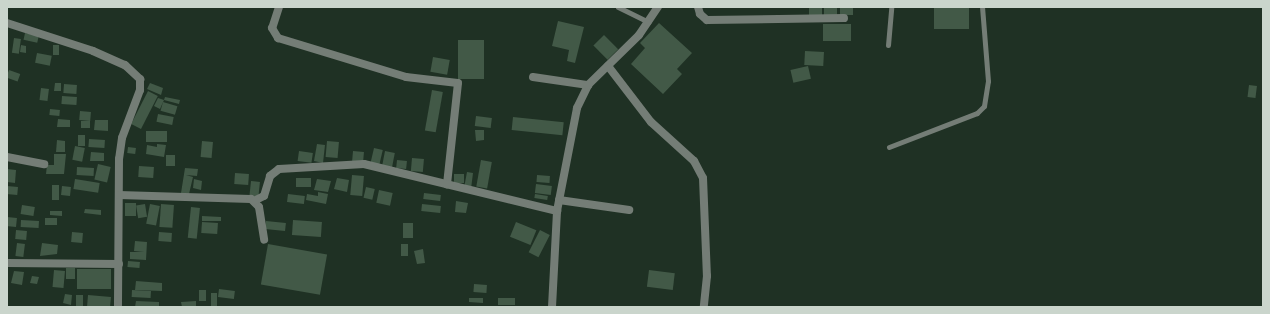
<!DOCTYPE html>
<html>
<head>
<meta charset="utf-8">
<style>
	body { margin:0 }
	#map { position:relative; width:1270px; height:314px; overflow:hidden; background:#1f3124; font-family:"Archivo Narrow",sans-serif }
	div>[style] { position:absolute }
	.building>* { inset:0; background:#425947; transform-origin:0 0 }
	.service>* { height:5px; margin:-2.5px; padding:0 2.5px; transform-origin:2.5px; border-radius:2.5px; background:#747d76 }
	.minor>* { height:8px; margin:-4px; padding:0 4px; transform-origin:4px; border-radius:4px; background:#747d76 }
	.tertiary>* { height:8px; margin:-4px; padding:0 4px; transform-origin:4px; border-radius:4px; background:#747d76 }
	span { translate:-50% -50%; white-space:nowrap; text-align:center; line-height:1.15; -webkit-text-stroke:3px #1f3124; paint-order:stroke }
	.frame { position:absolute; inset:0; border:8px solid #cad5cc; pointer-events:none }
</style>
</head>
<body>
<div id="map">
	<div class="building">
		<div style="left:809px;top:7px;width:13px;height:10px"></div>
		<div style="left:824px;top:7px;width:13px;height:10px"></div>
		<div style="left:840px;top:7px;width:13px;height:8px"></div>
		<div style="left:934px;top:7px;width:35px;height:22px"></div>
		<div style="clip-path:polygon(558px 21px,584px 27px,575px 63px,567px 61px,569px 50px,552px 46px)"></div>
		<div style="clip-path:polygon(659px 23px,692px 53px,677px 69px,682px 74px,663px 94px,631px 64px,645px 48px,640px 43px)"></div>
		<div style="left:851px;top:24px;width:17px;height:28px;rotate:90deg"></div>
		<div style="left:25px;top:33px;width:14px;height:7px;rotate:12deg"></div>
		<div style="left:604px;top:35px;width:20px;height:15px;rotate:45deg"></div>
		<div style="left:14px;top:38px;width:7px;height:15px;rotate:8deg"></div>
		<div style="left:458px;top:40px;width:26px;height:39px"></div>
		<div style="clip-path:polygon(21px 45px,26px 46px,26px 53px,20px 52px)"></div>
		<div style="left:53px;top:45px;width:6px;height:10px"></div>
		<div style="left:805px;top:51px;width:19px;height:14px;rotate:3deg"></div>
		<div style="left:37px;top:53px;width:15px;height:10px;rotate:11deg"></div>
		<div style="left:433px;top:57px;width:17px;height:15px;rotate:10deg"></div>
		<div style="left:808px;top:66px;width:13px;height:18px;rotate:77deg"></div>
		<div style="left:9px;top:70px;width:12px;height:8px;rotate:20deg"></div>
		<div style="clip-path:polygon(55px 83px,61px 83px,61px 91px,54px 91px)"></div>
		<div style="clip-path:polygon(150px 83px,163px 88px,161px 95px,147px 89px)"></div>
		<div style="left:64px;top:84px;width:13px;height:9px;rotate:4deg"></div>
		<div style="left:1249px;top:85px;width:8px;height:12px;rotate:7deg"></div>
		<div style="left:41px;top:88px;width:8px;height:12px;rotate:7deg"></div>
		<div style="left:432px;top:90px;width:11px;height:41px;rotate:10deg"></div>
		<div style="left:148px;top:91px;width:11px;height:37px;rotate:27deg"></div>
		<div style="left:62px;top:96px;width:15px;height:8px;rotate:4deg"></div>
		<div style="clip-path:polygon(165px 97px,180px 100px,179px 104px,164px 100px)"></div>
		<div style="clip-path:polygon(158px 98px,164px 100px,160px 109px,154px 106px)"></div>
		<div style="left:163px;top:102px;width:15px;height:9px;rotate:16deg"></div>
		<div style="left:50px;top:109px;width:10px;height:6px;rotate:6deg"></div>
		<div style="left:80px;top:111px;width:11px;height:9px;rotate:5deg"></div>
		<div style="left:158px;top:114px;width:16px;height:8px;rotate:11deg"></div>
		<div style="left:476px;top:116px;width:16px;height:10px;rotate:7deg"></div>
		<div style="left:513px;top:117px;width:51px;height:13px;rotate:6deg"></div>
		<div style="clip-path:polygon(58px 119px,70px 120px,70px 127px,57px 127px)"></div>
		<div style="clip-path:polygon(95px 120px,108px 120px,108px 131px,94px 130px)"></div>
		<div style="left:81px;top:121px;width:9px;height:7px"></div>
		<div style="clip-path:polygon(475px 130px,484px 130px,484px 140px,476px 141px)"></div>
		<div style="left:167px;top:131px;width:11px;height:21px;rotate:90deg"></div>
		<div style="left:78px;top:135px;width:7px;height:11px"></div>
		<div style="left:89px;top:139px;width:16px;height:8px;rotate:4deg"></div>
		<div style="clip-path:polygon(57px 140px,65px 141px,65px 152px,56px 152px)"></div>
		<div style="left:202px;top:141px;width:11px;height:16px;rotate:5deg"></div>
		<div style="left:327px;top:141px;width:12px;height:16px;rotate:5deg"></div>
		<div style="clip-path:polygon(157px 144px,166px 145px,164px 157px,146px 154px,147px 145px,157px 147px)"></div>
		<div style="clip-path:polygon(317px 144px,325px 145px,323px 163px,314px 161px)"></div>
		<div style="left:75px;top:146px;width:10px;height:14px;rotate:11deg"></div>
		<div style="left:128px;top:147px;width:8px;height:6px;rotate:7deg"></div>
		<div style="left:374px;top:148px;width:9px;height:16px;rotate:13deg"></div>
		<div style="left:299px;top:151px;width:14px;height:10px;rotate:8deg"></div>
		<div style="left:353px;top:151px;width:11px;height:12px;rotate:5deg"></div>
		<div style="left:385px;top:151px;width:10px;height:15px;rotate:11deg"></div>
		<div style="clip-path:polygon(91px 152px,104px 153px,104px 161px,90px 161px)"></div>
		<div style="clip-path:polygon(54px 154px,66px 154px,64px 174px,46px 174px,47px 165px,54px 165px)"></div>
		<div style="left:166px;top:155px;width:9px;height:11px"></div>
		<div style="left:412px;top:158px;width:12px;height:13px;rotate:5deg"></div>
		<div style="left:397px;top:160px;width:10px;height:8px;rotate:6deg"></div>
		<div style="left:481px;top:160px;width:11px;height:27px;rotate:10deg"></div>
		<div style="left:98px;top:164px;width:13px;height:16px;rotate:13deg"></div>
		<div style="left:139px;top:166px;width:15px;height:11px;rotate:4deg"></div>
		<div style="left:77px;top:167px;width:17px;height:8px;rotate:3deg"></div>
		<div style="clip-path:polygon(185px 168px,198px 169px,197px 176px,186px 175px,193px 177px,189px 194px,181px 193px)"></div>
		<div style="clip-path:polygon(7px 169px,16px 170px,15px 183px,7px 182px)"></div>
		<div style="clip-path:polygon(467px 172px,473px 173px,471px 189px,464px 188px)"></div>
		<div style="left:235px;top:173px;width:14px;height:11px;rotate:4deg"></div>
		<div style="left:454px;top:174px;width:10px;height:9px"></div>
		<div style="left:352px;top:175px;width:12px;height:20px;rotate:5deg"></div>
		<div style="left:537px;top:175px;width:13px;height:7px;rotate:4deg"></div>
		<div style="left:296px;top:178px;width:15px;height:9px"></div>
		<div style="clip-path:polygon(337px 178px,349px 180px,347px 192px,334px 189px)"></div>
		<div style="left:75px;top:179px;width:25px;height:10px;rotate:9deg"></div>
		<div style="clip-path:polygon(194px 179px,202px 181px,201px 190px,193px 188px)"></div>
		<div style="clip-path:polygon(317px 179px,331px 181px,328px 192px,314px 190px)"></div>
		<div style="left:251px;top:181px;width:9px;height:16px;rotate:6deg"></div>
		<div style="left:536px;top:184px;width:16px;height:9px;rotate:7deg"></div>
		<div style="left:52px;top:185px;width:7px;height:15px"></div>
		<div style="left:7px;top:186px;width:11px;height:8px;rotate:5deg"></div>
		<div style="left:62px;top:186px;width:9px;height:9px;rotate:6deg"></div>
		<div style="left:366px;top:187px;width:9px;height:11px;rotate:13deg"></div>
		<div style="left:379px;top:190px;width:14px;height:13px;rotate:12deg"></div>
		<div style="clip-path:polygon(318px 192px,328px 194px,326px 204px,306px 200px,307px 194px,318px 196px)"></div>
		<div style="left:424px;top:193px;width:17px;height:6px;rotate:7deg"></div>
		<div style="left:288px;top:194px;width:17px;height:8px;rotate:7deg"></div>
		<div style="left:535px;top:194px;width:13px;height:4px;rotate:9deg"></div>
		<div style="clip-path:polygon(456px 201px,468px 203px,466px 213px,455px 212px)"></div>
		<div style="left:125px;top:203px;width:11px;height:13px"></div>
		<div style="left:145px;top:204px;width:13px;height:9px;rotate:81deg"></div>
		<div style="left:150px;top:204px;width:10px;height:20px;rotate:11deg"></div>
		<div style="left:161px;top:204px;width:13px;height:23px;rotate:4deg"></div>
		<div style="left:422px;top:204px;width:19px;height:7px;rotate:6deg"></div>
		<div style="left:22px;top:205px;width:13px;height:9px;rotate:9deg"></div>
		<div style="left:191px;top:207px;width:9px;height:31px;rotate:6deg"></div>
		<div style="clip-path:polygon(85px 209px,101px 210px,101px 215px,84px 213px)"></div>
		<div style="clip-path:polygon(50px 211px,62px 211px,62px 216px,50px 215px)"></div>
		<div style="clip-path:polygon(202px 216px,221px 217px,221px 221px,202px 221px)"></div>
		<div style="left:7px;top:217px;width:10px;height:9px;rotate:6deg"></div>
		<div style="left:45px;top:218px;width:12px;height:7px"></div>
		<div style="left:21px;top:220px;width:18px;height:7px;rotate:3deg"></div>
		<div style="left:293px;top:220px;width:29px;height:15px;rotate:4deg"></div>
		<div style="left:266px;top:221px;width:20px;height:8px;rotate:6deg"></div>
		<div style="left:202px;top:222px;width:16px;height:11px;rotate:4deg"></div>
		<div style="left:516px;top:222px;width:22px;height:16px;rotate:22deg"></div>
		<div style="left:403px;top:223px;width:10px;height:15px"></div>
		<div style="left:16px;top:230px;width:11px;height:9px;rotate:5deg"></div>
		<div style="left:540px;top:230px;width:11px;height:25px;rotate:27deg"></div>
		<div style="left:72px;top:232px;width:11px;height:10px;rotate:5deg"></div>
		<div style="left:159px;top:232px;width:13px;height:9px;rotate:4deg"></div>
		<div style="clip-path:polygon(135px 241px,147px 242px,146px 260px,130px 259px,130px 252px,144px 252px,134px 251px)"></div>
		<div style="left:17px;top:243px;width:8px;height:13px;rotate:7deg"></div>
		<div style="clip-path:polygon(42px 243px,58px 245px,57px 254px,40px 256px)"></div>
		<div style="left:268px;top:244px;width:60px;height:41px;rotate:10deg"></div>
		<div style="left:401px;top:244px;width:7px;height:12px"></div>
		<div style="clip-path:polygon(423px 249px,425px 263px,417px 264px,414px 251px)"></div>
		<div style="left:128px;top:261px;width:12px;height:6px;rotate:5deg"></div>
		<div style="left:66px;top:268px;width:9px;height:11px"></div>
		<div style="left:77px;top:269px;width:34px;height:20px"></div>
		<div style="left:54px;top:270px;width:11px;height:17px;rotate:5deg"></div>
		<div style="left:649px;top:270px;width:26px;height:17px;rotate:7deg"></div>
		<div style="clip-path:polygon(14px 271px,24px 272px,22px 285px,11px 283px)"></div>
		<div style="clip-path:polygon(32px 276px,39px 277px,37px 284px,30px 283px)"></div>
		<div style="clip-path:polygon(136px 281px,162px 283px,162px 291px,135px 290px)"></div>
		<div style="left:474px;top:284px;width:13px;height:8px;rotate:4deg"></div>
		<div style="left:219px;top:289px;width:16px;height:8px;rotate:7deg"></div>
		<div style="left:132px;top:290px;width:19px;height:7px;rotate:3deg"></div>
		<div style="left:199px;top:290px;width:7px;height:11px"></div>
		<div style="left:211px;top:293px;width:6px;height:13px"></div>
		<div style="clip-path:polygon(65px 294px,72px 295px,71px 305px,63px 303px)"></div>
		<div style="left:76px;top:295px;width:7px;height:11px"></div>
		<div style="clip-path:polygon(88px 295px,111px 297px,110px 307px,87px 307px)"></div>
		<div style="clip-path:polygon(469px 298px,483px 298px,483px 303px,469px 302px)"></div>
		<div style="left:498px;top:298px;width:17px;height:7px"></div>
		<div style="clip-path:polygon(136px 301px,159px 302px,159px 307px,135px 307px)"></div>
		<div style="clip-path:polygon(196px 301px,196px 307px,182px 307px,181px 302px)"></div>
	</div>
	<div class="service">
		<div style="left:618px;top:7px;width:34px;rotate:26deg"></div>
		<div style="left:888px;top:45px;width:38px;rotate:-85deg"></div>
		<div style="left:889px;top:147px;width:94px;rotate:-21.1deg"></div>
		<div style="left:977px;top:113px;width:10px;rotate:-45deg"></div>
		<div style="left:984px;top:106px;width:25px;rotate:-81deg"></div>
		<div style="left:988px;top:81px;width:74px;rotate:-94.6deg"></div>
	</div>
	<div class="minor">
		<div style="left:279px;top:7px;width:22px;rotate:108deg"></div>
		<div style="left:272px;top:28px;width:12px;rotate:59deg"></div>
		<div style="left:278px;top:38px;width:134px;rotate:16.9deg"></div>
		<div style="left:406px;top:77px;width:52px;rotate:6.6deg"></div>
		<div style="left:458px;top:83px;width:102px;rotate:96.2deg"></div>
		<div style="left:698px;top:7px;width:7px;rotate:74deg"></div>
		<div style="left:700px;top:14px;width:9px;rotate:41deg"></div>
		<div style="left:707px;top:20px;width:137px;rotate:-0.8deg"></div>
		<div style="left:7px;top:23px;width:90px;rotate:18deg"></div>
		<div style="left:93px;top:51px;width:35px;rotate:24deg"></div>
		<div style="left:125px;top:65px;width:21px;rotate:43deg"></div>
		<div style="left:140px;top:79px;width:11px;rotate:90deg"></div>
		<div style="left:140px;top:90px;width:51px;rotate:110.6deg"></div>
		<div style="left:122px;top:138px;width:21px;rotate:98deg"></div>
		<div style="left:119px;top:159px;width:148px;rotate:90.4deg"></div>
		<div style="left:608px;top:66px;width:71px;rotate:52.5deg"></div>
		<div style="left:651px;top:122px;width:58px;rotate:42.2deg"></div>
		<div style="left:694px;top:161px;width:19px;rotate:62deg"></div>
		<div style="left:703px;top:178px;width:98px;rotate:87.7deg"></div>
		<div style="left:707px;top:276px;width:31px;rotate:96deg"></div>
		<div style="left:533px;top:77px;width:56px;rotate:8.3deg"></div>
		<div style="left:7px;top:157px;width:38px;rotate:11deg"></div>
		<div style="left:119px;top:195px;width:132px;rotate:1.7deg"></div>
		<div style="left:251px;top:199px;width:11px;rotate:45deg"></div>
		<div style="left:259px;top:207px;width:33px;rotate:81deg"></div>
		<div style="left:559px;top:200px;width:71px;rotate:8.1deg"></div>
		<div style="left:254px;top:201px;width:11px;rotate:-27deg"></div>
		<div style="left:264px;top:196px;width:21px;rotate:-73deg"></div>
		<div style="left:270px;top:176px;width:11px;rotate:-38deg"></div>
		<div style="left:279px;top:169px;width:85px;rotate:-3.4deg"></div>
		<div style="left:364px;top:164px;width:199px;rotate:13.7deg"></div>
		<div style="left:7px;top:263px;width:112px;rotate:0.5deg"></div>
	</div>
	<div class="tertiary">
		<div style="left:552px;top:307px;width:96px;rotate:-87deg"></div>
		<div style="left:557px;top:211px;width:105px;rotate:-79deg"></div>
		<div style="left:577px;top:108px;width:25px;rotate:-64deg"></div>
		<div style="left:588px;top:85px;width:71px;rotate:-44.4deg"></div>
		<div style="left:639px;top:35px;width:34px;rotate:-56deg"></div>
	</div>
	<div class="frame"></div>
</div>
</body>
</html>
